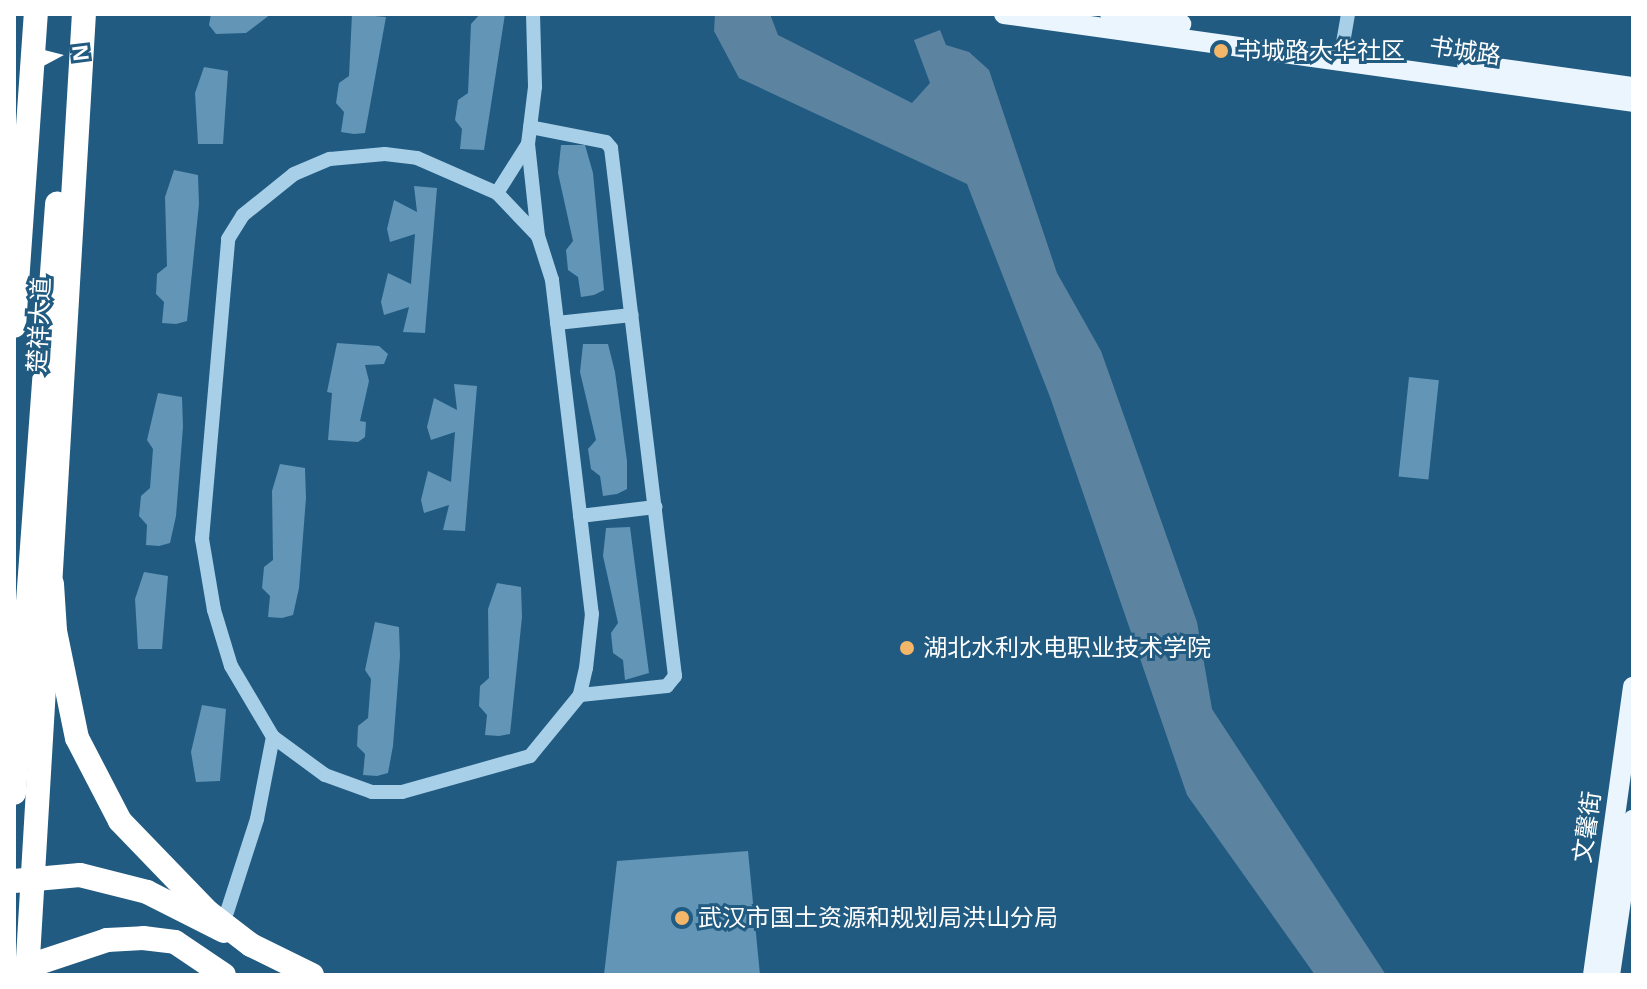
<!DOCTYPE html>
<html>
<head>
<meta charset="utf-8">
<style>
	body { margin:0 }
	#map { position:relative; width:1647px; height:989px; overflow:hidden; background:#215b81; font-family:Helvetica,"Noto Sans SC",sans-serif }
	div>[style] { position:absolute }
	.water>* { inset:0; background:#5c84a0 }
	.building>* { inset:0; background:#6295b6; transform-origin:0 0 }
	.minor>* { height:14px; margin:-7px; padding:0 7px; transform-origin:7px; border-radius:7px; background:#a8cfe8 }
	.major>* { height:20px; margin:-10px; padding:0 10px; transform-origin:10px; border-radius:10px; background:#eaf5fe }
	.highway>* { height:24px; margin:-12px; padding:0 12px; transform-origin:12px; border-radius:12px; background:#fff }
	.highway-bridge>* { height:24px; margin:-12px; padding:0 12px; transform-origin:12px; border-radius:12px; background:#fff }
	.dots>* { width:22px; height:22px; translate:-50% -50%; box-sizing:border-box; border:4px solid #215b81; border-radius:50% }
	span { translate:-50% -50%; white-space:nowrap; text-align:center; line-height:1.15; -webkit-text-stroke:6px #215b81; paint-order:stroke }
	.poi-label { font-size:24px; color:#fff }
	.left { translate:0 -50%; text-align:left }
	.street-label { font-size:24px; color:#fff }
	.frame { position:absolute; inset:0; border:16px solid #fff; pointer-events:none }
	.north { position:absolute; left:16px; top:16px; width:80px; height:80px; -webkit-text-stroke:6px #215b81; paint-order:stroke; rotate:83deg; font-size:22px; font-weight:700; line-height:32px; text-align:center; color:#fff }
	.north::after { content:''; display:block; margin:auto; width:28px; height:36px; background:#fff; clip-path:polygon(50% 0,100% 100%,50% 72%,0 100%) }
</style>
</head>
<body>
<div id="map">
	<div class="water">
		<div style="clip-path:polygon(715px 14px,770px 14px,778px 35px,912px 103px,930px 83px,914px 40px,940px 30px,946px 45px,969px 52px,989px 70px,1057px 273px,1101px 351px,1197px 622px,1212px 709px,1386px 975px,1315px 975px,1187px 795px,1050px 397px,967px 184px,739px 78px,714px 31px)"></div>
	</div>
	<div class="building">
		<div style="clip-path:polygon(211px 14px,271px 14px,246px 33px,216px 34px,209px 25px)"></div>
		<div style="clip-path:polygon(352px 14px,386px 17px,365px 133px,354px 134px,341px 132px,344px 112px,336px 103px,339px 83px,349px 76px)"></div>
		<div style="clip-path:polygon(505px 14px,484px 150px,460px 149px,462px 129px,455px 120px,458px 100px,468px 93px,471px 24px,480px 14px)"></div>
		<div style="clip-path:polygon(204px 67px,228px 71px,223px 144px,198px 144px,195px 93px)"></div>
		<div style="clip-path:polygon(561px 145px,585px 145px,593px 173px,604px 290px,594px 295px,581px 297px,578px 277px,568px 270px,566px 250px,573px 241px,558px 173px)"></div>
		<div style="clip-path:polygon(174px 170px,198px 175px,199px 204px,187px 321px,176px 324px,162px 323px,164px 302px,156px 294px,157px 274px,167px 266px,165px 197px)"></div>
		<div style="clip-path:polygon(414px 186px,437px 188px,425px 333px,403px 332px,409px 307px,384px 315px,381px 302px,388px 273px,411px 284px,415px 234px,390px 242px,387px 229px,394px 200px,417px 212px)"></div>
		<div style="clip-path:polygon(337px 343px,379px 346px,388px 354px,384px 364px,365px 365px,369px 381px,360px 421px,366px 422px,365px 437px,358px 442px,328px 440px,332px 393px,327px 392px)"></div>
		<div style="clip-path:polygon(583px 344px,608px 344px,615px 372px,627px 461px,627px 489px,617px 494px,603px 496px,600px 476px,591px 469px,588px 449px,596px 440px,580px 372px)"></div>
		<div style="left:1409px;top:377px;width:30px;height:100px;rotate:6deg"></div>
		<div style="clip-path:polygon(454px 384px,477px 386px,465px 531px,443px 530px,449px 505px,424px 513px,421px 500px,428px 471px,451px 482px,455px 432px,431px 440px,427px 427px,434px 398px,457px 410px)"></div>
		<div style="clip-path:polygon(158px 393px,182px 397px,183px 427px,176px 516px,170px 543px,159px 546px,146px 545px,147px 525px,139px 516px,141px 496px,150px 488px,153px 449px,147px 440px)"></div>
		<div style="clip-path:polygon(280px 464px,305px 468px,306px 498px,299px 588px,293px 615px,282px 618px,268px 617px,270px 596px,262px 588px,264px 567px,273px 560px,272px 491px)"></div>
		<div style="clip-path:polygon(630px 527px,649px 673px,625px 680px,623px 660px,613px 653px,611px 633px,618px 623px,603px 556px,606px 528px)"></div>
		<div style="clip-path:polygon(144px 572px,168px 576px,162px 649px,138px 649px,135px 599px)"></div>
		<div style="clip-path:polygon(497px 583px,521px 587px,522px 617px,510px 734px,499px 736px,485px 735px,487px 715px,479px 706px,480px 686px,489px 678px,488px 609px)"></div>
		<div style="clip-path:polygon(375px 622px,399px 627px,400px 656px,393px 746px,388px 773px,377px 776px,363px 775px,365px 754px,357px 746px,358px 726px,368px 718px,371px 679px,365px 670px)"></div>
		<div style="clip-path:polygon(202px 705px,226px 709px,220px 781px,196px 782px,191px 752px)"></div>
		<div style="clip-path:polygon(748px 851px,760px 975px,604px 975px,617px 861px)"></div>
	</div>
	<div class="minor">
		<div style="left:533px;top:14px;width:73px;rotate:88.4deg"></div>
		<div style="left:535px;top:87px;width:57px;rotate:97deg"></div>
		<div style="left:528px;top:144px;width:93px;rotate:83.8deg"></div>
		<div style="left:538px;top:236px;width:46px;rotate:72.3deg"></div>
		<div style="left:552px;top:280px;width:336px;rotate:83.2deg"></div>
		<div style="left:592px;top:614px;width:54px;rotate:96.3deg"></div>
		<div style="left:586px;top:668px;width:28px;rotate:103deg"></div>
		<div style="left:580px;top:695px;width:79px;rotate:129.3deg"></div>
		<div style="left:530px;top:756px;width:133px;rotate:164.3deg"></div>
		<div style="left:402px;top:792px;width:30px;rotate:180deg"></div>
		<div style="left:372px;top:792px;width:50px;rotate:-160.1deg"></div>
		<div style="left:325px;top:775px;width:64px;rotate:-143.8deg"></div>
		<div style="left:273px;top:737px;width:82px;rotate:-120.6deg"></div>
		<div style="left:231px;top:666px;width:59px;rotate:-106.9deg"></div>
		<div style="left:214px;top:610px;width:72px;rotate:-99.6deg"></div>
		<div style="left:202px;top:539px;width:301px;rotate:-85deg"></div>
		<div style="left:228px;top:239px;width:28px;rotate:-58deg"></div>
		<div style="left:243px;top:215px;width:65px;rotate:-38.8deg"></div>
		<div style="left:294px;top:174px;width:39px;rotate:-23deg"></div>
		<div style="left:330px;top:159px;width:55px;rotate:-5.2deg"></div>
		<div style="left:385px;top:154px;width:32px;rotate:7deg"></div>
		<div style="left:417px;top:158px;width:87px;rotate:23.6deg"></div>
		<div style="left:497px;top:193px;width:59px;rotate:46.4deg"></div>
		<div style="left:1340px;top:60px;width:47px;rotate:-80.1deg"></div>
		<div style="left:530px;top:127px;width:77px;rotate:11.2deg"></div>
		<div style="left:606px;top:142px;width:8px;rotate:50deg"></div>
		<div style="left:611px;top:148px;width:532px;rotate:83.09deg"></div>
		<div style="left:675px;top:676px;width:13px;rotate:129deg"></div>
		<div style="left:667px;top:686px;width:87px;rotate:174.1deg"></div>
		<div style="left:497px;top:193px;width:58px;rotate:-57.7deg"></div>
		<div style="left:557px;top:323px;width:75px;rotate:-6.1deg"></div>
		<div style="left:580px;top:516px;width:76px;rotate:-6.8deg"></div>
		<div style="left:227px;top:912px;width:98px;rotate:-72.1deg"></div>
		<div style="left:257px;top:819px;width:84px;rotate:-79deg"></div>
	</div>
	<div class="major">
		<div style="left:1004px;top:14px;width:635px;rotate:7.96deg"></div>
		<div style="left:1110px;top:14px;width:72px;rotate:8deg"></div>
		<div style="left:1467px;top:64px;width:168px;rotate:7.9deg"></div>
		<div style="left:1593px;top:975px;width:291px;rotate:-82.1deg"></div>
		<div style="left:1610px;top:975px;width:157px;rotate:-81.6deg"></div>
	</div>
	<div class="highway">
		<div style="left:14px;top:326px;width:313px;rotate:-86deg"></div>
		<div style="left:14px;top:793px;width:591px;rotate:-85.82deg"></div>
		<div style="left:147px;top:892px;width:86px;rotate:26.9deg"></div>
		<div style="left:27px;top:975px;width:963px;rotate:-86.61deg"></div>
	</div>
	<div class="highway-bridge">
		<div style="left:52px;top:584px;width:47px;rotate:86.3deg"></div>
		<div style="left:55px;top:631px;width:109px;rotate:78.4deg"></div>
		<div style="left:77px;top:738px;width:93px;rotate:62.6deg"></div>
		<div style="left:120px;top:821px;width:127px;rotate:46deg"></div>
		<div style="left:208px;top:912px;width:54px;rotate:37.5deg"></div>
		<div style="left:251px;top:945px;width:68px;rotate:26.2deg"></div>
		<div style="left:14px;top:881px;width:66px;rotate:-5.2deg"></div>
		<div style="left:80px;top:875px;width:69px;rotate:14.2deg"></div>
		<div style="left:14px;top:971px;width:98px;rotate:-18.4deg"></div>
		<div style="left:107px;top:940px;width:36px;rotate:-3deg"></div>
		<div style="left:143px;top:938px;width:32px;rotate:7deg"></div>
		<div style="left:175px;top:942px;width:59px;rotate:34deg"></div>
	</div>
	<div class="dots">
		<div style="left:1221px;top:51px;background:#f4b669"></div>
		<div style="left:907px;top:648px;background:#f4b669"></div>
		<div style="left:682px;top:918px;background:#f4b669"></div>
	</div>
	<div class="poi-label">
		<span class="left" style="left:1237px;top:51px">书城路大华社区</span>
		<span class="left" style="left:923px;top:648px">湖北水利水电职业技术学院</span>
		<span class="left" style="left:698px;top:918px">武汉市国土资源和规划局洪山分局</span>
	</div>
	<div class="street-label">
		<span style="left:1465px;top:51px;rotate:8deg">书城路</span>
		<span style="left:39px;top:325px;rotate:-87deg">楚祥大道</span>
		<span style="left:1587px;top:827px;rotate:-82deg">文馨街</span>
	</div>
	<div class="frame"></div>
	<div class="north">N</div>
</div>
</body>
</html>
